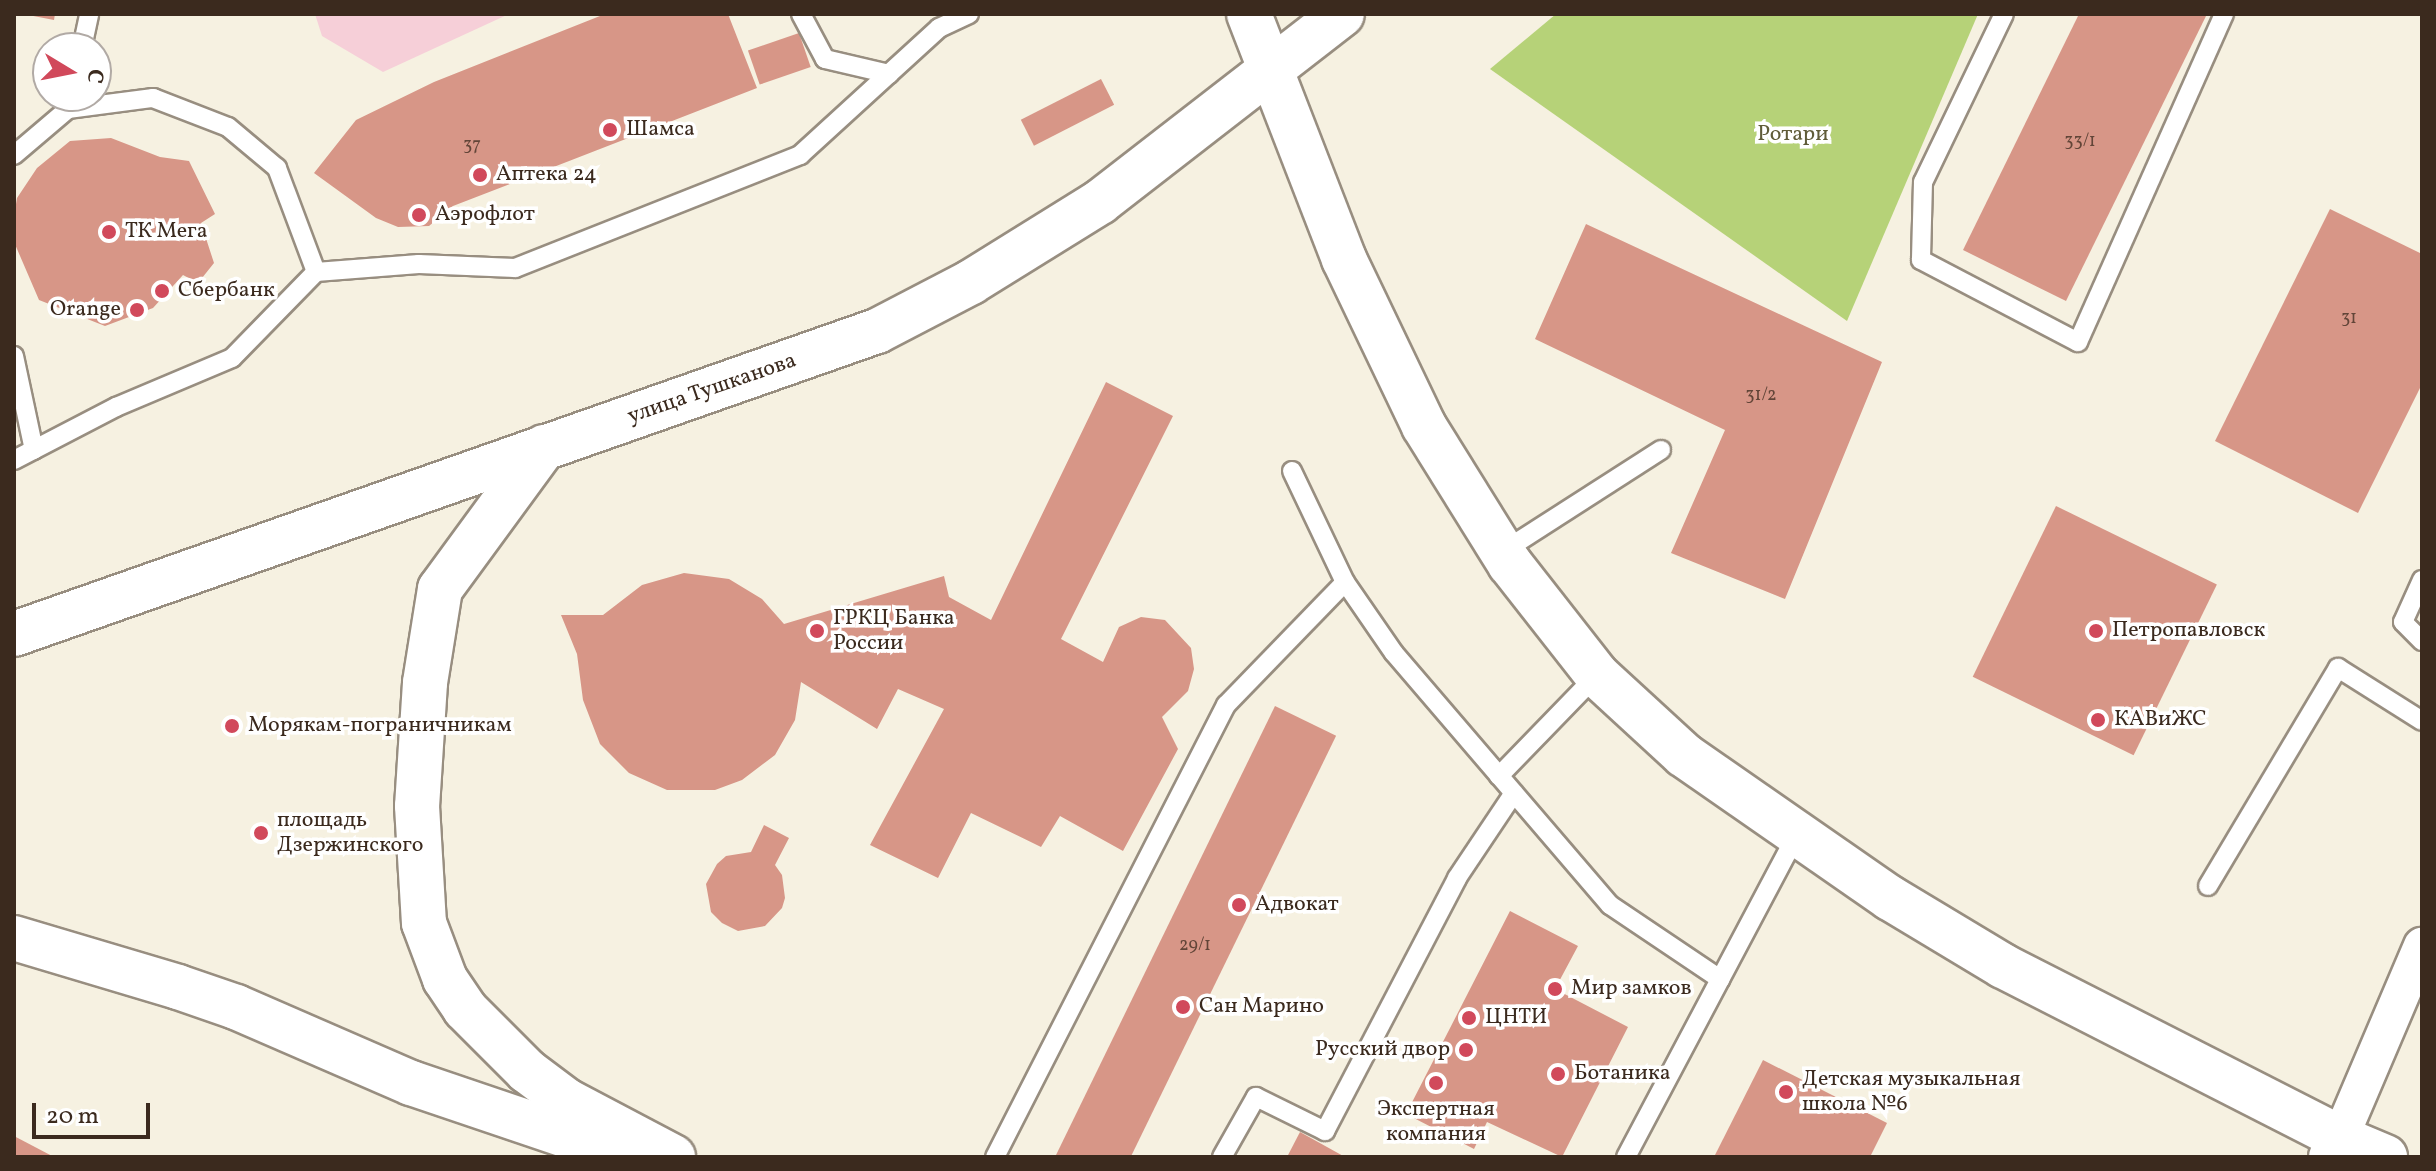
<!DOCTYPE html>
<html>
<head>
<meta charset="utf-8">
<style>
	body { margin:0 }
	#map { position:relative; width:2436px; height:1171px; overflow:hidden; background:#f6f1e1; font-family:Vollkorn,serif }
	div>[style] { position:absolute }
	.built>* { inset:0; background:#f6cfd8 }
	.green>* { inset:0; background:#b6d278 }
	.building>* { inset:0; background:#d79687; transform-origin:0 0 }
	.roads { filter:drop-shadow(2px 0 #988e80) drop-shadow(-2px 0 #988e80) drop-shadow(0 2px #988e80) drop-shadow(0 -2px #988e80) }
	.service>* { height:18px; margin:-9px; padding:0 9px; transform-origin:9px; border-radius:9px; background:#fff }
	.minor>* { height:36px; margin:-18px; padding:0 18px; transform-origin:18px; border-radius:18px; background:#fff }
	.tertiary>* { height:44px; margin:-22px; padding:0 22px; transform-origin:22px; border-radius:22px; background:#fff }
	.secondary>* { height:44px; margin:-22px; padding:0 22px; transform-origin:22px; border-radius:22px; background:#fff }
	.primary>* { height:44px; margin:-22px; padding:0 22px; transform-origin:22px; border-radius:22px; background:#fff }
	.dots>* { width:22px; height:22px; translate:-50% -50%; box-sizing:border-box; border:4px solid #fff; border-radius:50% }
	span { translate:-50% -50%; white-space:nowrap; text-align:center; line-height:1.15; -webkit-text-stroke:7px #fff; paint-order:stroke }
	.number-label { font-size:18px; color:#624538 }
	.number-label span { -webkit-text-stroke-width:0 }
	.poi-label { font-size:22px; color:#3b2a1e }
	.left { translate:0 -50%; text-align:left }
	.right { translate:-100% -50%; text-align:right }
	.park-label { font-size:22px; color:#605c39 }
	.street-label { font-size:22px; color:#3b2a1e }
	.frame { position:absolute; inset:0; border:16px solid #3b2a1e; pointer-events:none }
	.north { position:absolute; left:32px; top:32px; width:80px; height:80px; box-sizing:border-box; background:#fff; border:2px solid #b1aaa5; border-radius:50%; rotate:100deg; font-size:22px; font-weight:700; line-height:32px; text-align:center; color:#3b2a1e }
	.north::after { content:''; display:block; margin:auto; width:28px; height:36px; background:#d1495b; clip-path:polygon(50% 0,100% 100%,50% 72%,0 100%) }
	.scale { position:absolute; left:32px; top:1103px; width:118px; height:36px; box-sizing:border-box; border:4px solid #3b2a1e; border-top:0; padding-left:10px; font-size:24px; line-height:28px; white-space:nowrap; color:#3b2a1e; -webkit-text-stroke:6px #fff; paint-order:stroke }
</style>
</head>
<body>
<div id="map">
	<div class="built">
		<div style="clip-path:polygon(315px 14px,509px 14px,383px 72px,322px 36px)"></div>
	</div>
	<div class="green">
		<div style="clip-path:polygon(1556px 14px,1978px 14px,1847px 321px,1490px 69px)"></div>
	</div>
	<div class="building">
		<div style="clip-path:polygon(23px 14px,55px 14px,54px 20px)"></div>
		<div style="clip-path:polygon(605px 14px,728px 14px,757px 88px,453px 206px,429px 226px,398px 227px,376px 218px,314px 173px,356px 120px,434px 82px)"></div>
		<div style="clip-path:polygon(2079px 14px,2207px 14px,2066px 301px,1963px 250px)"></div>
		<div style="left:799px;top:33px;width:36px;height:54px;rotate:71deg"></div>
		<div style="left:1101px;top:79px;width:29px;height:90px;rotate:63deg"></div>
		<div style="clip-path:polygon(111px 138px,160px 157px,189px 161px,215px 214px,201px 223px,214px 263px,198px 283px,183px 275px,153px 308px,105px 326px,39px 300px,14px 242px,14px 216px,17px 198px,37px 168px,70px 141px)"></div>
		<div style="clip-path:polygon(2330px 209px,2422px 254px,2422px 384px,2358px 513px,2215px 441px)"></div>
		<div style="clip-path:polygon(1586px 224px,1882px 362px,1785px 599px,1671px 553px,1725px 430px,1535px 339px)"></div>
		<div style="clip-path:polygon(1106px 382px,1173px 416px,1061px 639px,1103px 662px,1119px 627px,1141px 617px,1165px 620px,1191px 648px,1194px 669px,1188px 691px,1162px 717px,1178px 749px,1123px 851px,1060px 816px,1041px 847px,971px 813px,938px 878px,870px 845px,944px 709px,898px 689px,877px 729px,801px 682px,795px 720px,775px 755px,742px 780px,715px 790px,667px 790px,629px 773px,600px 744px,583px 700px,577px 654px,561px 615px,603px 615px,642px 585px,684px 573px,729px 579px,762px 599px,784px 624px,944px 576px,949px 597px,991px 620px)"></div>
		<div style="left:2056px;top:506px;width:179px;height:190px;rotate:26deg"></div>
		<div style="left:1275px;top:706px;width:68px;height:502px;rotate:26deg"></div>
		<div style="clip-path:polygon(764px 825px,789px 838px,775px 865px,782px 875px,785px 898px,782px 908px,765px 926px,738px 931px,722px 923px,711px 912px,706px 884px,717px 864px,726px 856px,751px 852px)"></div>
		<div style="clip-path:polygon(1510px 911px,1578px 946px,1555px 989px,1628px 1027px,1562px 1157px,1487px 1122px,1474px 1149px,1406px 1114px)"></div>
		<div style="clip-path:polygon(1763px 1060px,1887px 1123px,1870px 1157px,1714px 1157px)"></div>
		<div style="clip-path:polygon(1300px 1132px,1345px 1157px,1287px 1157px)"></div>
		<div style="clip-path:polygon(14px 1136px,54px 1157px,14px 1157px)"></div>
	</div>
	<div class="roads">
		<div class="service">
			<div style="left:801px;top:14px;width:51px;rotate:61.9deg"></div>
			<div style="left:825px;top:59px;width:66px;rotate:13.2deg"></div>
			<div style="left:2004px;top:14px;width:187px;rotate:115.7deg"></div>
			<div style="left:1923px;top:182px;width:78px;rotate:91.5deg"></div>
			<div style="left:1921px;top:260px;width:177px;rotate:27.6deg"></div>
			<div style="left:2078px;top:342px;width:359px;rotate:-66deg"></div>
			<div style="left:82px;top:48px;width:35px;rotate:-78deg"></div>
			<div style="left:14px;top:155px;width:71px;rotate:-40.4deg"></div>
			<div style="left:68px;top:109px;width:86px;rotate:-7.4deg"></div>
			<div style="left:153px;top:98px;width:80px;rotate:21.1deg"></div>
			<div style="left:228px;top:127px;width:64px;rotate:39.9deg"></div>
			<div style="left:277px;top:168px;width:111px;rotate:69.4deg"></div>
			<div style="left:14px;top:356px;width:96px;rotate:78deg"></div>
			<div style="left:14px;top:460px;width:115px;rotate:-27.5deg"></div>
			<div style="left:116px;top:407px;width:126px;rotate:-22.9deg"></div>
			<div style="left:232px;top:358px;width:120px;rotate:-45.7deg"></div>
			<div style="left:316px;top:272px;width:103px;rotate:-4.4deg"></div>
			<div style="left:419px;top:264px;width:96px;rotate:2.4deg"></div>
			<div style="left:515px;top:268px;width:307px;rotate:-21.6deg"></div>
			<div style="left:800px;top:155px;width:188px;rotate:-42.4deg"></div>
			<div style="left:939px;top:28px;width:33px;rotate:-25deg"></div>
			<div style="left:1292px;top:471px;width:123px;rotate:64.5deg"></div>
			<div style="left:1345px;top:582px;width:86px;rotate:55.4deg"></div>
			<div style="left:1394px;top:653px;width:332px;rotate:49.4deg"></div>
			<div style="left:1610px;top:905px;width:133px;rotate:33.9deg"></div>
			<div style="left:1502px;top:552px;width:189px;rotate:-32.7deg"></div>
			<div style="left:2422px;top:580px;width:46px;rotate:114.3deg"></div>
			<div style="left:2403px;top:622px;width:27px;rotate:45deg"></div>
			<div style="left:1499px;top:776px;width:141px;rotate:-45.9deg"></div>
			<div style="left:2208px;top:886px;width:254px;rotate:-59.2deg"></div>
			<div style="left:2338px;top:668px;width:99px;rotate:32.2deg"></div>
			<div style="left:995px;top:1157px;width:508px;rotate:-62.93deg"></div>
			<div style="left:1226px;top:705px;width:171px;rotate:-45.9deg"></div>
			<div style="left:1222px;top:1157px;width:69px;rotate:-60.5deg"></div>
			<div style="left:1256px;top:1097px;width:77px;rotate:26.2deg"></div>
			<div style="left:1325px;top:1131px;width:285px;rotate:-62.4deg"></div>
			<div style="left:1457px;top:878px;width:102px;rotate:-56.2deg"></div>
			<div style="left:1626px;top:1157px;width:363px;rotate:-62.1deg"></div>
		</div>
		<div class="minor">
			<div style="left:2340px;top:1138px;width:209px;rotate:-66.9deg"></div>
		</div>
		<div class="tertiary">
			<div style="left:2331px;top:1157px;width:21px;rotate:-65deg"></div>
			<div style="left:2340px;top:1138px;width:49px;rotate:22.9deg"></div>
		</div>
		<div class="secondary">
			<div style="left:1249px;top:14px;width:263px;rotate:68.8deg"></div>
			<div style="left:1344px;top:259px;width:185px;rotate:64.4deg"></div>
			<div style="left:1424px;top:426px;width:163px;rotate:58.1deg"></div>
			<div style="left:1510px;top:564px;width:141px;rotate:51.9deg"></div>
			<div style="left:1597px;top:675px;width:118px;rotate:42.6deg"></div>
			<div style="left:1684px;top:755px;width:251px;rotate:34.8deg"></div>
			<div style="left:1890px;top:898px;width:132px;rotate:31deg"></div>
			<div style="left:2003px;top:966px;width:378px;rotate:27deg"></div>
			<div style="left:544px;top:447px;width:176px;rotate:126.2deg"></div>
			<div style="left:440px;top:589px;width:95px;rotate:99.1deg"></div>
			<div style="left:425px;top:683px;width:123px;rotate:93.7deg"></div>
			<div style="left:417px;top:806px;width:117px;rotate:86.6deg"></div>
			<div style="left:424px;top:923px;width:60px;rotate:69.4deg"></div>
			<div style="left:445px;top:979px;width:36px;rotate:56deg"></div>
			<div style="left:465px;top:1009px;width:88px;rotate:45deg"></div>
			<div style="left:527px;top:1071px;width:50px;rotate:36.9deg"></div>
			<div style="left:567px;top:1101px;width:120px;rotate:27.8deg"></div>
			<div style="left:14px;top:938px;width:171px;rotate:16.6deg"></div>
			<div style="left:178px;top:987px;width:61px;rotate:19deg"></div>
			<div style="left:236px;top:1007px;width:191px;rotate:23.5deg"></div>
			<div style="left:411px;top:1083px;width:219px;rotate:18.7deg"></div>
		</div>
		<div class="primary">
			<div style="left:14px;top:634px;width:915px;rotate:-19.35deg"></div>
			<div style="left:877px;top:331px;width:106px;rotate:-27.5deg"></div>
			<div style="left:971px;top:282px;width:152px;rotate:-31.8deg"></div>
			<div style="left:1100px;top:202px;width:306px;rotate:-37.8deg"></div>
		</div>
	</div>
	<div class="dots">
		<div style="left:610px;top:130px;background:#d1495b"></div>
		<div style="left:480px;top:175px;background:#d1495b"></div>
		<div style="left:419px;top:215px;background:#d1495b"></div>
		<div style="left:109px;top:232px;background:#d1495b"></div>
		<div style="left:162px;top:291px;background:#d1495b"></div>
		<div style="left:137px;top:310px;background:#d1495b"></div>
		<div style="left:817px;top:631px;background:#d1495b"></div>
		<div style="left:2096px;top:631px;background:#d1495b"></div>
		<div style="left:2098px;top:720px;background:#d1495b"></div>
		<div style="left:232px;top:726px;background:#d1495b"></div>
		<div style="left:261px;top:833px;background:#d1495b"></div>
		<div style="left:1239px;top:905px;background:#d1495b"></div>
		<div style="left:1555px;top:989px;background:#d1495b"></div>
		<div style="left:1183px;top:1007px;background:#d1495b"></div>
		<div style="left:1469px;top:1018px;background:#d1495b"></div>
		<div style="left:1466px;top:1050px;background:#d1495b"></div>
		<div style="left:1558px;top:1074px;background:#d1495b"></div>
		<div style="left:1436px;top:1083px;background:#d1495b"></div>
		<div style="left:1786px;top:1092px;background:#d1495b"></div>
	</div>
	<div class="number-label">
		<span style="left:2080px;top:142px">33/1</span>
		<span style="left:472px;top:146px">37</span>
		<span style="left:2349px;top:319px">31</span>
		<span style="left:1761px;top:396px">31/2</span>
		<span style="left:1195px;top:946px">29/1</span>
	</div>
	<div class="poi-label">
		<span class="left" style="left:626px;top:130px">Шамса</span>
		<span class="left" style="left:496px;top:175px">Аптека 24</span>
		<span class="left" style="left:435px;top:215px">Аэрофлот</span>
		<span class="left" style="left:125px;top:232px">ТК Мега</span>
		<span class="left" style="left:178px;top:291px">Сбербанк</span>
		<span class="right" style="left:121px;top:310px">Orange</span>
		<span class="left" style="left:833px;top:631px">ГРКЦ Банка<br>России</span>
		<span class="left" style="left:2112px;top:631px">Петропавловск</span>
		<span class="left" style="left:2114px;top:720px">КАВиЖС</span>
		<span class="left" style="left:248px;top:726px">Морякам-пограничникам</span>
		<span class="left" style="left:277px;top:833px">площадь<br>Дзержинского</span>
		<span class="left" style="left:1255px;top:905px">Адвокат</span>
		<span class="left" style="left:1571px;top:989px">Мир замков</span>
		<span class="left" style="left:1199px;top:1007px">Сан Марино</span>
		<span class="left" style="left:1485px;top:1018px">ЦНТИ</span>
		<span class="right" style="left:1450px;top:1050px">Русский двор</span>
		<span class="left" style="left:1574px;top:1074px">Ботаника</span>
		<span class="left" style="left:1802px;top:1092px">Детская музыкальная<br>школа №6</span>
		<span style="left:1436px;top:1122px">Экспертная<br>компания</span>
	</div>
	<div class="park-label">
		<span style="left:1793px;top:135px">Ротари</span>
	</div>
	<div class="street-label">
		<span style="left:712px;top:389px;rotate:-19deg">улица Тушканова</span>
	</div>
	<div class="frame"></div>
	<div class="north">С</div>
	<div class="scale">20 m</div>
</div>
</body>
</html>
